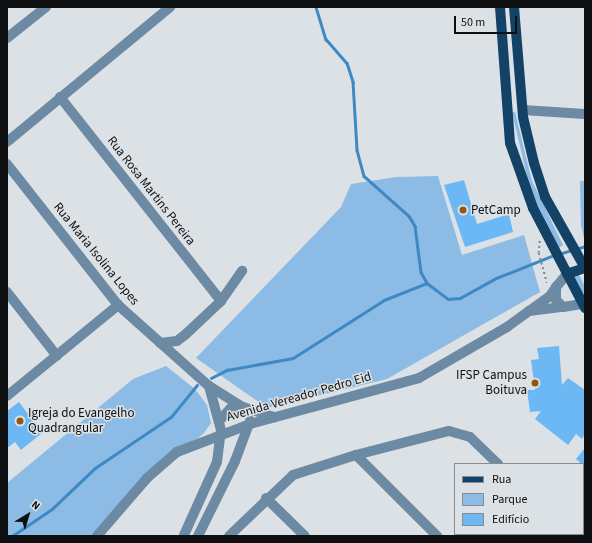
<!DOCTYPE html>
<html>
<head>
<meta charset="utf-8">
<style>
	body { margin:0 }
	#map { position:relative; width:592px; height:543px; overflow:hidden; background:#dce1e5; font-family:"Source Sans 3",sans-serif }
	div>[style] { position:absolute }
	.green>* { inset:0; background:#8cbce5 }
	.stream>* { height:2.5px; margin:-1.25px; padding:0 1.25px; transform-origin:1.25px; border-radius:1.25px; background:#3d89c3 }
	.building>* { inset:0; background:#6cb8f5 }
	.path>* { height:1.5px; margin-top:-0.75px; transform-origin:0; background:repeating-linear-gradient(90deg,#84888b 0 2px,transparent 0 5px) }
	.minor>* { height:10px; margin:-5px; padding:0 5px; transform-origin:5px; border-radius:5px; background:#6c8aa4 }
	.major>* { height:10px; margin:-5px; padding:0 5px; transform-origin:5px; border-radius:5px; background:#124266 }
	.dots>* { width:11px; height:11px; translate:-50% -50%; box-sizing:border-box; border:2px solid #dce1e5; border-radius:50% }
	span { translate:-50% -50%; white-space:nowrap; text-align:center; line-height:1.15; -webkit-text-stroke:3px #dce1e5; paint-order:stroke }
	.street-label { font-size:13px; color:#0e0f11 }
	.poi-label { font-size:13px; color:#0e0f11 }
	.left { translate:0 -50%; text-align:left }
	.right { translate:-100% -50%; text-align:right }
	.frame { position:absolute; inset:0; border:8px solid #0e0f11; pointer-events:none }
	.legend { position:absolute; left:454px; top:463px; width:130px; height:72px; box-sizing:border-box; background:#dce1e5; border:1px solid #8a8d90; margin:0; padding:5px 7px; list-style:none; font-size:12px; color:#0e0f11 }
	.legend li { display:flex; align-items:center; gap:8px; height:20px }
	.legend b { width:20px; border:1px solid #8a8d90 }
	.north { position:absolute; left:8px; top:495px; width:40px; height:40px; -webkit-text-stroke:3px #dce1e5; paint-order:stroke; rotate:38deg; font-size:11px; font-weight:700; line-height:16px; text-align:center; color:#0e0f11 }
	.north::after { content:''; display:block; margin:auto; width:14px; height:18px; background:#0e0f11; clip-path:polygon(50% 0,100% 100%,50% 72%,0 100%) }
	.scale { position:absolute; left:454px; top:16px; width:63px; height:18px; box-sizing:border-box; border:2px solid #0e0f11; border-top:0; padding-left:5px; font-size:12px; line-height:14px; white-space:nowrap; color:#0e0f11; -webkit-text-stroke:3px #dce1e5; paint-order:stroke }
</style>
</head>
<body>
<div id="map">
	<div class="green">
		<div style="clip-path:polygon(512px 112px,515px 112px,532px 181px,563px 245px,557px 249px,530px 189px)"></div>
		<div style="clip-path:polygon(438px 176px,462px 255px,524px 235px,540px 292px,387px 379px,267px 408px,196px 358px,341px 207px,351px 184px,396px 177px)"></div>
		<div style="clip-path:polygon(580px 181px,585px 181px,585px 242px,581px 226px)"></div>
		<div style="clip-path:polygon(578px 273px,585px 286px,585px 297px,571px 276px)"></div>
		<div style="clip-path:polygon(166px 366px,195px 389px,207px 405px,211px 423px,204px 433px,116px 507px,91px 536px,7px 536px,7px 483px,133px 379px)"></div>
	</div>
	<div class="stream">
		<div style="left:316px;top:7px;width:34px;rotate:73deg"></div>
		<div style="left:326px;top:39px;width:32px;rotate:49deg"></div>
		<div style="left:347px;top:63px;width:20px;rotate:72deg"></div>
		<div style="left:353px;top:82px;width:68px;rotate:86.6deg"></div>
		<div style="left:357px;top:150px;width:27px;rotate:75deg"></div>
		<div style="left:364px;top:176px;width:60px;rotate:41.6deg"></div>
		<div style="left:409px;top:216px;width:12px;rotate:59deg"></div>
		<div style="left:415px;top:226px;width:46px;rotate:82.6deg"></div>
		<div style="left:421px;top:272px;width:13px;rotate:61deg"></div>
		<div style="left:427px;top:283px;width:26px;rotate:37deg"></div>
		<div style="left:448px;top:299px;width:12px;rotate:-5deg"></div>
		<div style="left:460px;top:298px;width:39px;rotate:-29deg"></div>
		<div style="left:494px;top:279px;width:65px;rotate:-21.8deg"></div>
		<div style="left:576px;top:249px;width:9px;rotate:-18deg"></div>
		<div style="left:559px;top:254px;width:13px;rotate:-18deg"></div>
		<div style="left:211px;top:378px;width:18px;rotate:-27deg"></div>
		<div style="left:227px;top:370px;width:67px;rotate:-10.3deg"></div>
		<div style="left:293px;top:358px;width:108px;rotate:-32.5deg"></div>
		<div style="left:384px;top:300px;width:46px;rotate:-21.6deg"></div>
		<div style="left:12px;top:536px;width:48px;rotate:-34deg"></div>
		<div style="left:52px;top:509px;width:59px;rotate:-43.6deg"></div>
		<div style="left:95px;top:468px;width:92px;rotate:-33.9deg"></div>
		<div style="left:171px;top:417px;width:41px;rotate:-50.9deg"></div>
	</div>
	<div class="building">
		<div style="clip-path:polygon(464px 180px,477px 224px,509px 214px,513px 232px,465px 247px,444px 185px)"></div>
		<div style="clip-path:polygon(559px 346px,562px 385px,568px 378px,585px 390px,585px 434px,582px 439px,576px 434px,568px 445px,535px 419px,541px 411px,530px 412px,527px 390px,535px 390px,531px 360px,539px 359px,537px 348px)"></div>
		<div style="clip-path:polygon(19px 402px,42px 433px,21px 450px,15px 442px,7px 448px,7px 411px)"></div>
		<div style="clip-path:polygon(585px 448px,585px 467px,576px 459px)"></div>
	</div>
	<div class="path">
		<div style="left:540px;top:241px;width:12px;rotate:95deg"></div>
		<div style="left:539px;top:253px;width:31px;rotate:75deg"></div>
	</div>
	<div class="minor">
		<div style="left:7px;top:38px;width:50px;rotate:-38.5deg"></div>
		<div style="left:60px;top:97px;width:260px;rotate:51.7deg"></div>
		<div style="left:523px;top:110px;width:62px;rotate:3.7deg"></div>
		<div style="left:7px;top:142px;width:212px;rotate:-39.6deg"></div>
		<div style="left:7px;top:164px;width:179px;rotate:51.8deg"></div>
		<div style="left:118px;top:305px;width:122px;rotate:41.7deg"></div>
		<div style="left:209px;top:386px;width:40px;rotate:32deg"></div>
		<div style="left:243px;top:407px;width:33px;rotate:18deg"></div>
		<div style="left:567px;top:274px;width:17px;rotate:130deg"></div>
		<div style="left:556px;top:287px;width:13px;rotate:90deg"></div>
		<div style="left:556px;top:300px;width:10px;rotate:45deg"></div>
		<div style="left:563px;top:307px;width:20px;rotate:-9deg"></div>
		<div style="left:7px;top:292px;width:81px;rotate:52deg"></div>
		<div style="left:529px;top:311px;width:34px;rotate:-7deg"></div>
		<div style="left:160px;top:343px;width:17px;rotate:-7deg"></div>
		<div style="left:177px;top:341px;width:11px;rotate:-38deg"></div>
		<div style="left:186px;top:334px;width:48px;rotate:-43.3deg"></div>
		<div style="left:221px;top:301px;width:37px;rotate:-55deg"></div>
		<div style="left:7px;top:396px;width:144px;rotate:-39.3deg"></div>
		<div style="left:220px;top:420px;width:15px;rotate:-48deg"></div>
		<div style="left:230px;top:409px;width:13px;rotate:-9deg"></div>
		<div style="left:356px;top:455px;width:115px;rotate:45deg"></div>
		<div style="left:266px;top:498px;width:54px;rotate:44.3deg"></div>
		<div style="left:583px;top:514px;width:3px;rotate:-45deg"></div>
		<div style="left:184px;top:535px;width:80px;rotate:-65.7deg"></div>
		<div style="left:217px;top:462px;width:32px;rotate:-83deg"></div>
		<div style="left:221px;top:430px;width:46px;rotate:-105.3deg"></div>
		<div style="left:97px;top:536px;width:77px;rotate:-49.2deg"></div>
		<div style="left:147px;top:478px;width:40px;rotate:-41deg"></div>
		<div style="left:177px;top:452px;width:78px;rotate:-21deg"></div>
		<div style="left:250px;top:424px;width:175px;rotate:-15.2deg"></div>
		<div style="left:419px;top:378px;width:102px;rotate:-30.1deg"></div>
		<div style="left:507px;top:327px;width:53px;rotate:-35.8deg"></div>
		<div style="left:550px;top:296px;width:11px;rotate:-56deg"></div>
		<div style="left:198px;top:536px;width:84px;rotate:-63.7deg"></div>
		<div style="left:235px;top:461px;width:43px;rotate:-69.4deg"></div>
		<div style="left:229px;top:536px;width:88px;rotate:-43.6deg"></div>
		<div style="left:293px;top:475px;width:66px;rotate:-17.6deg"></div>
		<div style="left:356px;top:455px;width:96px;rotate:-14.5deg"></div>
		<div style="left:449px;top:431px;width:22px;rotate:16deg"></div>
		<div style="left:470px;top:437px;width:39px;rotate:44deg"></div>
		<div style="left:563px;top:536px;width:3px;rotate:-45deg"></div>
	</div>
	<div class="major">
		<div style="left:500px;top:7px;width:136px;rotate:85.8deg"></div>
		<div style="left:510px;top:143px;width:69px;rotate:70.5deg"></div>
		<div style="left:533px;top:208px;width:113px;rotate:62.5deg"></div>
		<div style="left:514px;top:7px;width:110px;rotate:85.3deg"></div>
		<div style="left:523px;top:117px;width:47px;rotate:76.6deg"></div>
		<div style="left:534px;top:163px;width:36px;rotate:72deg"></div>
		<div style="left:545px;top:197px;width:81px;rotate:60.6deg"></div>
		<div style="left:585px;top:268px;width:19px;rotate:162deg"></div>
	</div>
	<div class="dots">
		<div style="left:463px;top:210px;background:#915813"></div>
		<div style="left:535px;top:383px;background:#915813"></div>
		<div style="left:20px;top:421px;background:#915813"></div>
	</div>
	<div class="street-label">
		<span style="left:151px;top:191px;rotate:52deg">Rua Rosa Martins Pereira</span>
		<span style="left:96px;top:254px;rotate:51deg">Rua Maria Isolina Lopes</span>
		<span style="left:299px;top:397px;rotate:-16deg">Avenida Vereador Pedro Eid</span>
	</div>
	<div class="poi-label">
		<span class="left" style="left:471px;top:210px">PetCamp</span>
		<span class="right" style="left:527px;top:383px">IFSP Campus<br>Boituva</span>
		<span class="left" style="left:28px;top:421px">Igreja do Evangelho<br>Quadrangular</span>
	</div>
	<div class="frame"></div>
	<ul class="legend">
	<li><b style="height:5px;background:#124266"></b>Rua</li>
	<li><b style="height:11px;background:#8cbce5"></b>Parque</li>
	<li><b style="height:11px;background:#6cb8f5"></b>Edifício</li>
	</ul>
	<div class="north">N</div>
	<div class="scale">50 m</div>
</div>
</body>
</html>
